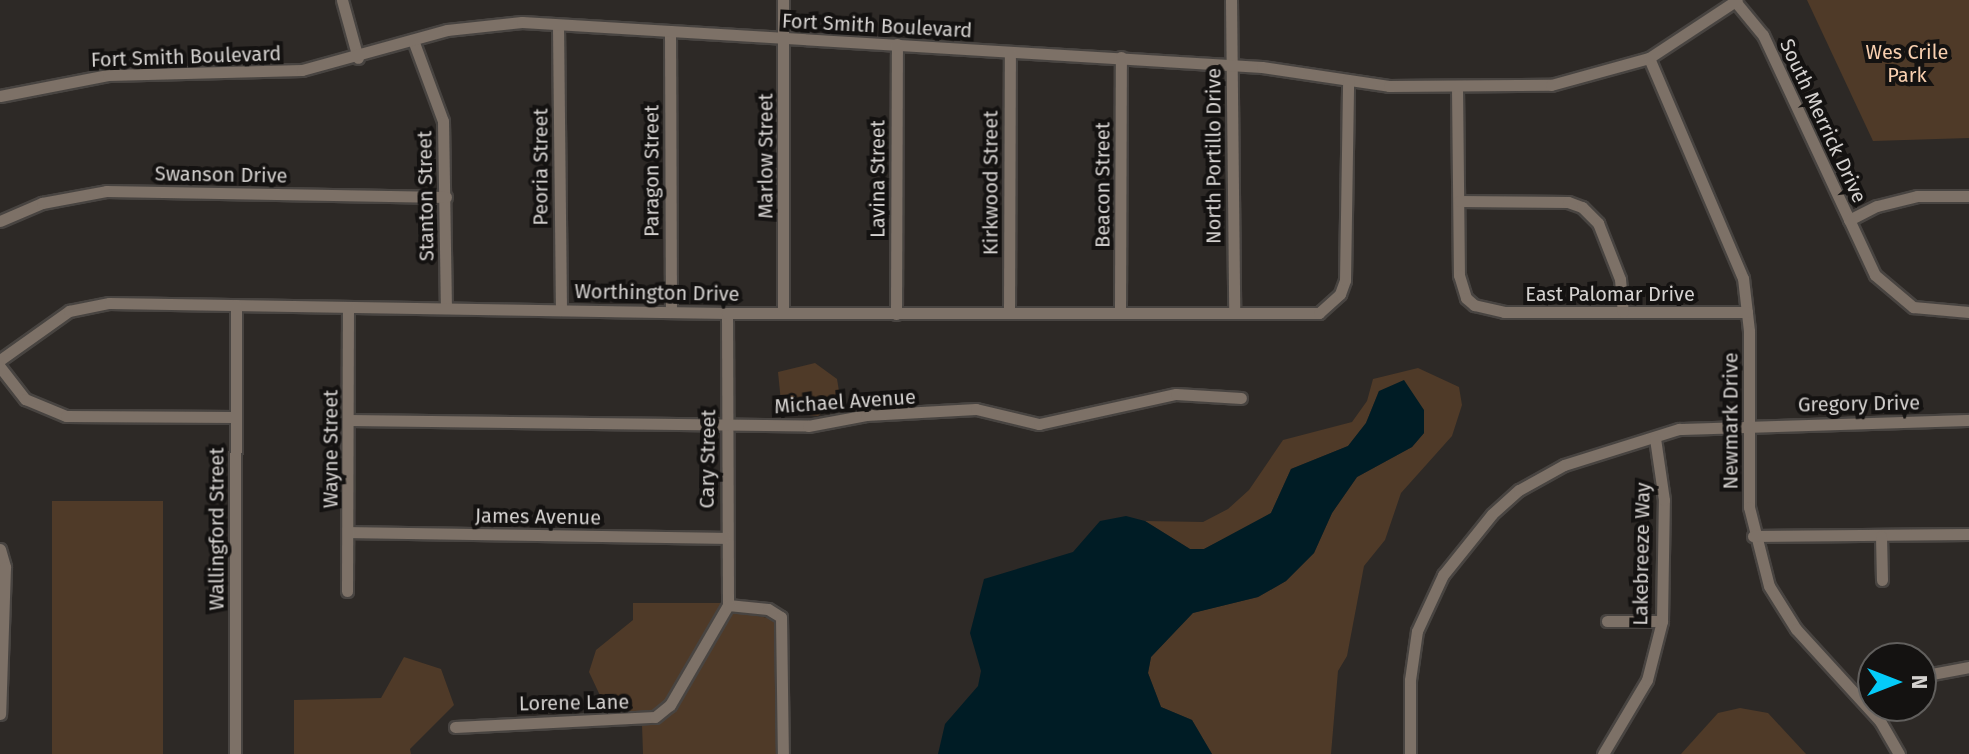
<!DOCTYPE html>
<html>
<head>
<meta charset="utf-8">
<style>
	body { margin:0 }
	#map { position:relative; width:1969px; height:754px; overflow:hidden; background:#2d2926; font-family:"Fira Sans",sans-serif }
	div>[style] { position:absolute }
	.green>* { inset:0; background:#4f3a28; transform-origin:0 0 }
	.water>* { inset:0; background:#001c25 }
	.roads { filter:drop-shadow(2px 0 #484441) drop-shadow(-2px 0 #484441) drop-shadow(0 2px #484441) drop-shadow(0 -2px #484441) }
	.minor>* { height:11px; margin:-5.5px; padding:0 5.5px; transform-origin:5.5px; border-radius:5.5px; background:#7d7167 }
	span { translate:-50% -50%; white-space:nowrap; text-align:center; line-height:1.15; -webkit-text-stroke:8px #141211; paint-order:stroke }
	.street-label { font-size:20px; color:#d5d2d0 }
	.park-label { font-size:20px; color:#f8cfaf }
	.north { position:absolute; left:1857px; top:642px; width:80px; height:80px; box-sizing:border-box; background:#141211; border:2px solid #615f5d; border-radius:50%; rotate:90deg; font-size:22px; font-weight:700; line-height:32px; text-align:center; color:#d5d2d0 }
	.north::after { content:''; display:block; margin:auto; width:28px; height:36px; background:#04cbf9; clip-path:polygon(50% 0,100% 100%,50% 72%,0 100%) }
</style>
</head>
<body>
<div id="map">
	<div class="green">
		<div style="clip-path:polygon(1807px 0,1969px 0,1969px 138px,1873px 141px)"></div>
		<div style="clip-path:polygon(815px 363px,837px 379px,840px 397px,818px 416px,782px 412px,778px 372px)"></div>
		<div style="clip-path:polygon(1418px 368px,1459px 387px,1462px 405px,1452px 436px,1401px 493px,1385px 540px,1364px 566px,1347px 656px,1338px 671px,1331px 754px,1212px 754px,1192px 720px,1161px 707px,1148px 673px,1151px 657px,1192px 613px,1258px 597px,1286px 581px,1314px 553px,1332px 513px,1357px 477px,1412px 447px,1424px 433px,1379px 391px,1366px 423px,1348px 446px,1291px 469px,1271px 513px,1252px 525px,1204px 549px,1190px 549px,1145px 521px,1203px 522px,1228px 509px,1249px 490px,1283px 440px,1352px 422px,1367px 401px,1373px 379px)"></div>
		<div style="left:52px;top:501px;width:111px;height:253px"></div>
		<div style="clip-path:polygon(633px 603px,723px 603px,666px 703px,653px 713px,621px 716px,604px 704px,589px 672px,596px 650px,633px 620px)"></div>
		<div style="clip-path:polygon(730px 610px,777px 620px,779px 754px,643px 754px,642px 724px,656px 721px)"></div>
		<div style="clip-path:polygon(404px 657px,441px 669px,454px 705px,410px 749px,411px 754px,294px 754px,294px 700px,381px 698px)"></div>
		<div style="clip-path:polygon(1740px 708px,1768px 713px,1806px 754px,1681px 754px,1718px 713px)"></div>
	</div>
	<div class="water">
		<div style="clip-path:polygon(1404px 380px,1424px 410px,1424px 433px,1412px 447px,1357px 477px,1332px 513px,1314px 553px,1286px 581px,1258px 597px,1193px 613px,1151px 657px,1148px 673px,1161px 707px,1192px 720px,1212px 754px,938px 754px,945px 724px,978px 686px,981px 671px,970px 633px,984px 579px,1073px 552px,1100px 521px,1126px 516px,1145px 521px,1190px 549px,1204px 549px,1271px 513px,1291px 469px,1348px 446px,1366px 423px,1379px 391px)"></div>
	</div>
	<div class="roads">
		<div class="minor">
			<div style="left:342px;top:0;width:60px;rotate:74.6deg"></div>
			<div style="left:1231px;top:0;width:312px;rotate:89.4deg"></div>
			<div style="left:1734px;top:0;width:45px;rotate:50.4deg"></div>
			<div style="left:1763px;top:35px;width:265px;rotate:65deg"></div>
			<div style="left:1875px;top:275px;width:50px;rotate:40.1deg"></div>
			<div style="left:1913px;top:307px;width:56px;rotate:5.1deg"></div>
			<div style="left:558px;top:25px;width:285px;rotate:89.4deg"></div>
			<div style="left:670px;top:31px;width:281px;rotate:89.8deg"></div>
			<div style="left:413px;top:40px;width:86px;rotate:69.7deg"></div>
			<div style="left:443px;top:121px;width:187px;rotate:89.1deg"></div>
			<div style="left:1649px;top:58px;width:239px;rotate:66.9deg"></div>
			<div style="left:1743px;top:278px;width:53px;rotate:83.5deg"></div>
			<div style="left:1749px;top:331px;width:176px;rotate:90deg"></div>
			<div style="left:1749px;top:507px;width:81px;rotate:75.8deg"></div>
			<div style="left:1769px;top:586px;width:51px;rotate:57.9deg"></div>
			<div style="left:1796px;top:629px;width:125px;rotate:47.6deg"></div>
			<div style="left:1880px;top:721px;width:38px;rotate:60deg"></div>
			<div style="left:1457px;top:87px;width:188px;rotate:89.4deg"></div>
			<div style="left:1459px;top:275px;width:24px;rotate:73deg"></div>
			<div style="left:1466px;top:298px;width:11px;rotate:41deg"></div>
			<div style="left:1474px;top:305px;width:31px;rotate:13deg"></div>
			<div style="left:1504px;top:312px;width:243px"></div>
			<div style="left:0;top:96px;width:110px;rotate:-11deg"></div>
			<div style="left:108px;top:75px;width:194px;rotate:-1.5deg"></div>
			<div style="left:302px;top:70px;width:150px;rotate:-15.4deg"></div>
			<div style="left:447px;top:30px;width:75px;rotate:-6.1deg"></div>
			<div style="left:522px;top:22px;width:741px;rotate:3.48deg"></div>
			<div style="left:1262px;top:67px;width:128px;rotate:8.5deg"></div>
			<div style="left:1389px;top:86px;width:162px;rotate:-0.4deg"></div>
			<div style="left:1551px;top:85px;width:102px;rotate:-15.4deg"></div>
			<div style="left:1649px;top:58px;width:105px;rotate:-33.4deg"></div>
			<div style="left:1459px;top:201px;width:109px;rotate:0.5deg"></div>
			<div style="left:1568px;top:202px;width:15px;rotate:20deg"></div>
			<div style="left:1582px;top:207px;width:23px;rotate:45deg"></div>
			<div style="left:1598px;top:223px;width:60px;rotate:68.6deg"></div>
			<div style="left:1620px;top:279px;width:33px;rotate:85deg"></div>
			<div style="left:1849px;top:220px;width:31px;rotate:-27deg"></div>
			<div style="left:1877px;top:206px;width:41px;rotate:-14deg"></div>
			<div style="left:1917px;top:196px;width:52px"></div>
			<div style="left:0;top:221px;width:46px;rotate:-23.2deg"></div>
			<div style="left:42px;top:203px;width:65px;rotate:-10.6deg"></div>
			<div style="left:106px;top:191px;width:340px;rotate:1deg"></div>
			<div style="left:1120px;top:312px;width:255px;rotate:-89.8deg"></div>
			<div style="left:727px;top:313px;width:292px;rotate:89.8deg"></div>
			<div style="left:783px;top:313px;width:313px;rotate:-90deg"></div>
			<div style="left:1009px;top:313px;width:261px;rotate:-89.8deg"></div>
			<div style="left:896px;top:314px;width:270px;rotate:-89.8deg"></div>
			<div style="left:0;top:360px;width:85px;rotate:-35.4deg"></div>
			<div style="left:69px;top:311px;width:41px;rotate:-11.3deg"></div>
			<div style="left:109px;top:303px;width:618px;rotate:0.93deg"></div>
			<div style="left:727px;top:313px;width:592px"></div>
			<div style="left:1319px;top:313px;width:28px;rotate:-42deg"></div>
			<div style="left:1340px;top:294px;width:15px;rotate:-70deg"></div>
			<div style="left:1345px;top:280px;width:200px;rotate:-89.1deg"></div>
			<div style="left:0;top:367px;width:41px;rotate:52deg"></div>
			<div style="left:25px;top:399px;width:44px;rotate:22.5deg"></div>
			<div style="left:66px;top:416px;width:169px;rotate:0.3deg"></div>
			<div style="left:349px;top:420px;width:459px;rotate:0.7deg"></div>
			<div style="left:808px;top:426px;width:59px;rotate:-10.7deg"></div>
			<div style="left:866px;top:415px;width:110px;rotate:-3.1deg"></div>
			<div style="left:976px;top:409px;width:65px;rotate:13.4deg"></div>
			<div style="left:1039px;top:424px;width:140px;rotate:-12.4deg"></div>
			<div style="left:1176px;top:394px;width:65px;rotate:3.5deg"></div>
			<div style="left:349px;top:532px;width:376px;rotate:0.9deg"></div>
			<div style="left:1753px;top:536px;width:216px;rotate:-0.5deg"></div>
			<div style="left:1881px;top:536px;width:44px;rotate:88.7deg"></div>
			<div style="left:0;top:549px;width:19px;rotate:74deg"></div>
			<div style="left:5px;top:567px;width:147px;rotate:91.9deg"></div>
			<div style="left:347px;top:591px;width:284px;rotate:-89.8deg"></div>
			<div style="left:728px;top:605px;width:40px;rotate:5.7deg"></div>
			<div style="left:768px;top:609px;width:15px;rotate:32deg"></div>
			<div style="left:781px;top:617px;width:137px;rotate:89.2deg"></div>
			<div style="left:1607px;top:621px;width:55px"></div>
			<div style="left:1921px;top:676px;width:49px;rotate:-10.6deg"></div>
			<div style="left:455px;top:727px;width:200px;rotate:-2.9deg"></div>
			<div style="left:655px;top:717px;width:19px;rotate:-39deg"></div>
			<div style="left:670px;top:705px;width:116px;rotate:-59.9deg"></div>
			<div style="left:235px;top:754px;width:449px;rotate:-89.9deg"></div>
			<div style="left:1410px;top:754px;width:74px;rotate:-90deg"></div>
			<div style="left:1410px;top:680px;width:49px;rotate:-81.9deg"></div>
			<div style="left:1417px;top:631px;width:62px;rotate:-65.1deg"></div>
			<div style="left:1443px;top:575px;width:78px;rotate:-51.2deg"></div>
			<div style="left:1492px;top:514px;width:36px;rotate:-42deg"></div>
			<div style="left:1519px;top:490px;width:51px;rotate:-29.1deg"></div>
			<div style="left:1564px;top:465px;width:121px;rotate:-17.4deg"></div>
			<div style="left:1679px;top:429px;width:290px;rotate:-1.8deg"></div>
			<div style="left:1603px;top:754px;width:86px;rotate:-59.3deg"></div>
			<div style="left:1647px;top:680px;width:61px;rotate:-75.7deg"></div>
			<div style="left:1662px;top:621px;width:121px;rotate:-89.1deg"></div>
			<div style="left:1664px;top:500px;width:63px;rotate:-98.3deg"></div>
		</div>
	</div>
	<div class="street-label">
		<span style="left:877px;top:26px;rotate:3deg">Fort Smith Boulevard</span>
		<span style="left:186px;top:57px;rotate:-2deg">Fort Smith Boulevard</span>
		<span style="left:1823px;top:121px;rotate:65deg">South Merrick Drive</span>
		<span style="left:766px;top:156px;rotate:-90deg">Marlow Street</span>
		<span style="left:1214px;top:156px;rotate:-90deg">North Portillo Drive</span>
		<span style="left:541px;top:167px;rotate:-90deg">Peoria Street</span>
		<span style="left:652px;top:171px;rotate:-90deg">Paragon Street</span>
		<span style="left:221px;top:175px;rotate:1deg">Swanson Drive</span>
		<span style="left:878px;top:179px;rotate:-90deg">Lavina Street</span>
		<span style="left:991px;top:183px;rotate:-90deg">Kirkwood Street</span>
		<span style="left:1103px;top:185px;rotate:-90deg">Beacon Street</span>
		<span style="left:426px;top:196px;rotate:-91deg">Stanton Street</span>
		<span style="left:657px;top:293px;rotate:1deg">Worthington Drive</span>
		<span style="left:1610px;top:294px">East Palomar Drive</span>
		<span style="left:845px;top:402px;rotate:-4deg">Michael Avenue</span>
		<span style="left:1859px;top:404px;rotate:-1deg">Gregory Drive</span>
		<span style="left:1731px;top:421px;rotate:-90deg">Newmark Drive</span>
		<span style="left:331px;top:449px;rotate:-90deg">Wayne Street</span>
		<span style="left:708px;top:459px;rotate:-89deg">Cary Street</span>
		<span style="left:538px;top:517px;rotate:1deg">James Avenue</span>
		<span style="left:217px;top:529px;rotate:-90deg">Wallingford Street</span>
		<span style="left:1642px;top:554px;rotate:-89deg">Lakebreeze Way</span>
		<span style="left:574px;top:703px;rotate:-1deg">Lorene Lane</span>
	</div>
	<div class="park-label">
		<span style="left:1907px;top:64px">Wes Crile<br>Park</span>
	</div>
	<div class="north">N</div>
</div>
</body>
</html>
